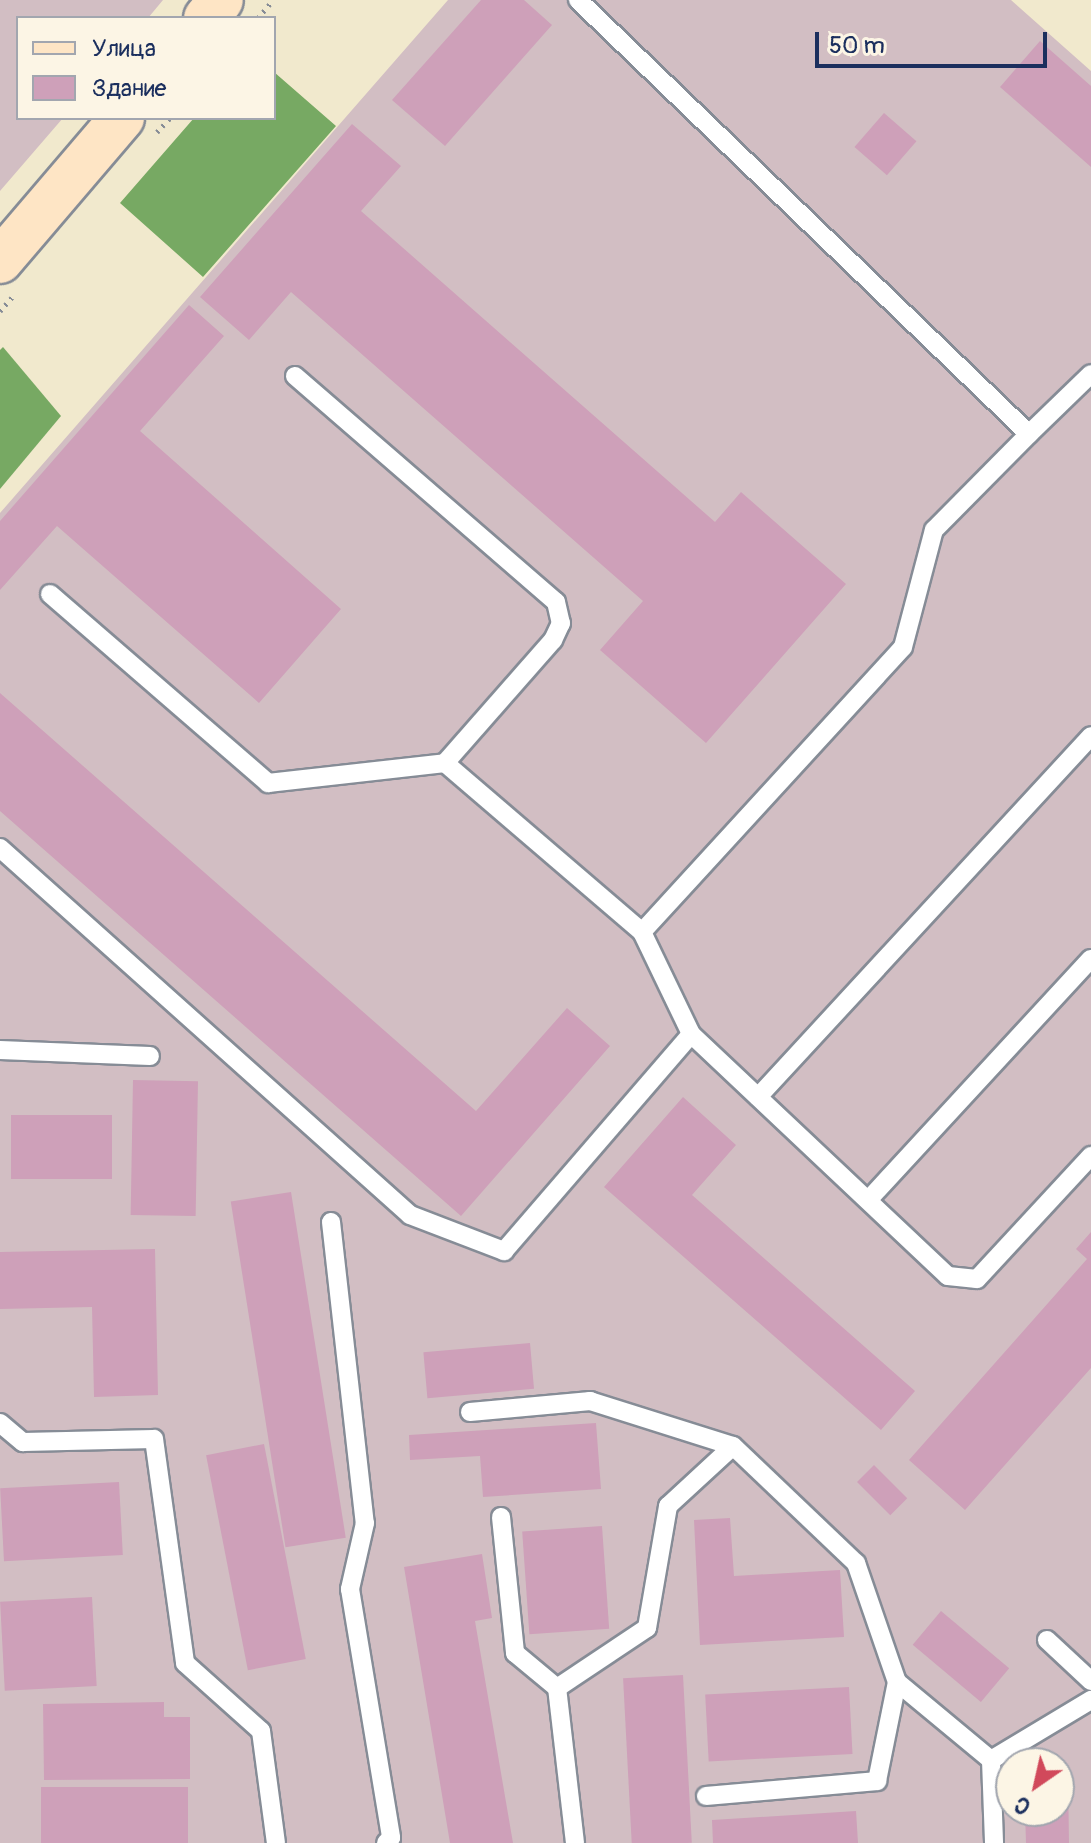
<!DOCTYPE html>
<html>
<head>
<meta charset="utf-8">
<style>
	body { margin:0 }
	#map { position:relative; width:1091px; height:1843px; overflow:hidden; background:#f1e9cd; font-family:Pangolin,sans-serif }
	div>[style] { position:absolute }
	.industrial>* { inset:0; background:#d2bec3 }
	.forest>* { inset:0; background:#77a963 }
	.building>* { inset:0; background:#cea0b9; transform-origin:0 0 }
	.path>* { height:5px; margin-top:-2.5px; transform-origin:0; background:repeating-linear-gradient(90deg,#868c96 0 2px,transparent 0 8px) }
	.roads { filter:drop-shadow(2px 0 #868c96) drop-shadow(-2px 0 #868c96) drop-shadow(0 2px #868c96) drop-shadow(0 -2px #868c96) }
	.service>* { height:18px; margin:-9px; padding:0 9px; transform-origin:9px; border-radius:9px; background:#fff }
	.secondary>* { height:44px; margin:-22px; padding:0 22px; transform-origin:22px; border-radius:22px; background:#fee5c5 }
	span { translate:-50% -50%; white-space:nowrap; text-align:center; line-height:1.15; -webkit-text-stroke:6px #fcf5e5; paint-order:stroke }
	.legend { position:absolute; left:16px; top:16px; width:260px; height:104px; box-sizing:border-box; background:#fcf5e5; border:2px solid #a2a6af; margin:0; padding:10px 14px; list-style:none; font-size:24px; color:#1b2f5e }
	.legend li { display:flex; align-items:center; gap:16px; height:40px }
	.legend b { width:40px; border:2px solid #a2a6af }
	.north { position:absolute; left:995px; top:1747px; width:80px; height:80px; box-sizing:border-box; background:#fcf5e5; border:2px solid #a2a6af; border-radius:50%; rotate:214deg; font-size:22px; font-weight:700; line-height:32px; text-align:center; color:#1b2f5e }
	.north::after { content:''; display:block; margin:auto; width:28px; height:36px; background:#d1495b; clip-path:polygon(50% 0,100% 100%,50% 72%,0 100%) }
	.scale { position:absolute; left:815px; top:32px; width:232px; height:36px; box-sizing:border-box; border:4px solid #1b2f5e; border-top:0; padding-left:10px; font-size:24px; line-height:28px; white-space:nowrap; color:#1b2f5e; -webkit-text-stroke:6px #fcf5e5; paint-order:stroke }
</style>
</head>
<body>
<div id="map">
	<div class="industrial">
		<div style="clip-path:polygon(0 0,163px 0,148px 18px,18px 18px,18px 118px,63px 118px,0 191px)"></div>
		<div style="clip-path:polygon(evenodd,448px 0,1011px 0,1091px 71px,1091px 1843px,0 1843px,0 513px,448px 0,1011px 1763px,1059px 1763px,1059px 1811px,1011px 1811px,1011px 1763px)"></div>
	</div>
	<div class="forest">
		<div style="clip-path:polygon(274px 72px,336px 126px,203px 277px,120px 203px,194px 118px,274px 118px)"></div>
		<div style="clip-path:polygon(3px 347px,61px 416px,0 489px,0 350px)"></div>
	</div>
	<div class="building">
		<div style="clip-path:polygon(481px 0,524px 0,552px 25px,445px 146px,392px 100px)"></div>
		<div style="clip-path:polygon(1040px 41px,1091px 86px,1091px 167px,1000px 87px)"></div>
		<div style="left:884px;top:113px;width:43px;height:45px;rotate:41deg"></div>
		<div style="clip-path:polygon(352px 124px,401px 166px,361px 211px,715px 522px,741px 492px,846px 584px,706px 743px,600px 650px,643px 601px,291px 292px,249px 340px,200px 297px)"></div>
		<div style="clip-path:polygon(189px 305px,224px 336px,140px 431px,341px 609px,259px 703px,57px 526px,0 590px,0 521px)"></div>
		<div style="clip-path:polygon(0 693px,476px 1111px,567px 1008px,610px 1046px,461px 1216px,0 811px)"></div>
		<div style="left:133px;top:1080px;width:65px;height:135px;rotate:1deg"></div>
		<div style="clip-path:polygon(683px 1097px,736px 1145px,692px 1195px,915px 1391px,881px 1430px,604px 1187px)"></div>
		<div style="left:11px;top:1115px;width:101px;height:64px"></div>
		<div style="left:291px;top:1192px;width:350px;height:61px;rotate:81deg"></div>
		<div style="clip-path:polygon(1091px 1232px,1091px 1368px,965px 1510px,909px 1460px,1087px 1259px,1076px 1249px)"></div>
		<div style="clip-path:polygon(155px 1249px,158px 1395px,94px 1397px,92px 1307px,0 1309px,0 1252px)"></div>
		<div style="left:530px;top:1343px;width:46px;height:107px;rotate:85deg"></div>
		<div style="clip-path:polygon(596px 1423px,601px 1489px,483px 1497px,480px 1456px,410px 1460px,409px 1435px)"></div>
		<div style="left:264px;top:1444px;width:219px;height:59px;rotate:79deg"></div>
		<div style="left:874px;top:1465px;width:47px;height:24px;rotate:45deg"></div>
		<div style="left:119px;top:1482px;width:73px;height:119px;rotate:87deg"></div>
		<div style="clip-path:polygon(730px 1518px,734px 1576px,840px 1570px,844px 1637px,700px 1645px,694px 1520px)"></div>
		<div style="left:602px;top:1526px;width:103px;height:80px;rotate:86deg"></div>
		<div style="clip-path:polygon(482px 1554px,492px 1618px,475px 1621px,513px 1843px,450px 1843px,404px 1567px)"></div>
		<div style="left:92px;top:1597px;width:89px;height:92px;rotate:87deg"></div>
		<div style="left:941px;top:1611px;width:89px;height:44px;rotate:40deg"></div>
		<div style="left:683px;top:1675px;width:168px;height:60px;rotate:87deg"></div>
		<div style="left:849px;top:1687px;width:67px;height:144px;rotate:87deg"></div>
		<div style="clip-path:polygon(164px 1702px,164px 1717px,190px 1717px,190px 1779px,44px 1780px,43px 1704px)"></div>
		<div style="clip-path:polygon(1059px 1775px,1068px 1775px,1069px 1843px,1026px 1843px,1025px 1811px,1059px 1811px)"></div>
		<div style="left:188px;top:1787px;width:56px;height:147px;rotate:90deg"></div>
		<div style="clip-path:polygon(856px 1811px,858px 1843px,713px 1843px,712px 1820px)"></div>
	</div>
	<div class="path">
		<div style="left:258px;top:18px;width:23px;rotate:-50deg"></div>
		<div style="left:157px;top:132px;width:19px;rotate:-47deg"></div>
		<div style="left:0;top:311px;width:20px;rotate:-49deg"></div>
	</div>
	<div class="roads">
		<div class="service">
			<div style="left:578px;top:0;width:626px;rotate:43.9deg"></div>
			<div style="left:1029px;top:434px;width:86px;rotate:-44.1deg"></div>
			<div style="left:295px;top:376px;width:345px;rotate:40.9deg"></div>
			<div style="left:556px;top:602px;width:22px;rotate:77deg"></div>
			<div style="left:561px;top:623px;width:19px;rotate:115deg"></div>
			<div style="left:553px;top:640px;width:164px;rotate:131.3deg"></div>
			<div style="left:50px;top:594px;width:289px;rotate:40.9deg"></div>
			<div style="left:268px;top:783px;width:178px;rotate:-6.4deg"></div>
			<div style="left:445px;top:763px;width:260px;rotate:40.6deg"></div>
			<div style="left:642px;top:932px;width:113px;rotate:64.3deg"></div>
			<div style="left:691px;top:1034px;width:353px;rotate:43.3deg"></div>
			<div style="left:948px;top:1276px;width:29px;rotate:6deg"></div>
			<div style="left:977px;top:1279px;width:168px;rotate:-47.2deg"></div>
			<div style="left:0;top:848px;width:550px;rotate:41.83deg"></div>
			<div style="left:410px;top:1215px;width:101px;rotate:21deg"></div>
			<div style="left:504px;top:1251px;width:286px;rotate:-49.2deg"></div>
			<div style="left:642px;top:932px;width:386px;rotate:-47.5deg"></div>
			<div style="left:903px;top:647px;width:121px;rotate:-75.2deg"></div>
			<div style="left:934px;top:530px;width:135px;rotate:-45.3deg"></div>
			<div style="left:0;top:1050px;width:150px;rotate:2.3deg"></div>
			<div style="left:758px;top:1097px;width:491px;rotate:-47.3deg"></div>
			<div style="left:871px;top:1197px;width:324px;rotate:-47.3deg"></div>
			<div style="left:331px;top:1222px;width:303px;rotate:83.6deg"></div>
			<div style="left:365px;top:1523px;width:68px;rotate:102.8deg"></div>
			<div style="left:350px;top:1589px;width:252px;rotate:80.6deg"></div>
			<div style="left:391px;top:1838px;width:7px;rotate:135deg"></div>
			<div style="left:470px;top:1412px;width:121px;rotate:-5.2deg"></div>
			<div style="left:590px;top:1401px;width:150px;rotate:17.5deg"></div>
			<div style="left:733px;top:1446px;width:170px;rotate:43.6deg"></div>
			<div style="left:856px;top:1563px;width:126px;rotate:71deg"></div>
			<div style="left:897px;top:1682px;width:122px;rotate:39.7deg"></div>
			<div style="left:991px;top:1760px;width:83px;rotate:87.9deg"></div>
			<div style="left:0;top:1423px;width:30px;rotate:40deg"></div>
			<div style="left:23px;top:1442px;width:131px;rotate:-1.3deg"></div>
			<div style="left:154px;top:1439px;width:226px;rotate:82.1deg"></div>
			<div style="left:185px;top:1663px;width:102px;rotate:41.8deg"></div>
			<div style="left:261px;top:1731px;width:113px;rotate:82.4deg"></div>
			<div style="left:501px;top:1517px;width:137px;rotate:84.1deg"></div>
			<div style="left:515px;top:1653px;width:55px;rotate:39.8deg"></div>
			<div style="left:1047px;top:1640px;width:60px;rotate:43deg"></div>
			<div style="left:991px;top:1760px;width:117px;rotate:-31deg"></div>
			<div style="left:706px;top:1796px;width:172px;rotate:-5deg"></div>
			<div style="left:877px;top:1781px;width:101px;rotate:-78.6deg"></div>
			<div style="left:575px;top:1843px;width:156px;rotate:-96.6deg"></div>
			<div style="left:557px;top:1688px;width:108px;rotate:-33.7deg"></div>
			<div style="left:647px;top:1628px;width:124px;rotate:-80.2deg"></div>
			<div style="left:668px;top:1506px;width:88px;rotate:-42.7deg"></div>
		</div>
		<div class="secondary">
			<div style="left:206px;top:18px;width:23px;rotate:-50deg"></div>
			<div style="left:0;top:261px;width:188px;rotate:-49.5deg"></div>
		</div>
	</div>
	<ul class="legend">
	<li><b style="height:10px;background:#fee5c5"></b>Улица</li>
	<li><b style="height:22px;background:#cea0b9"></b>Здание</li>
	</ul>
	<div class="north">С</div>
	<div class="scale">50 m</div>
</div>
</body>
</html>
